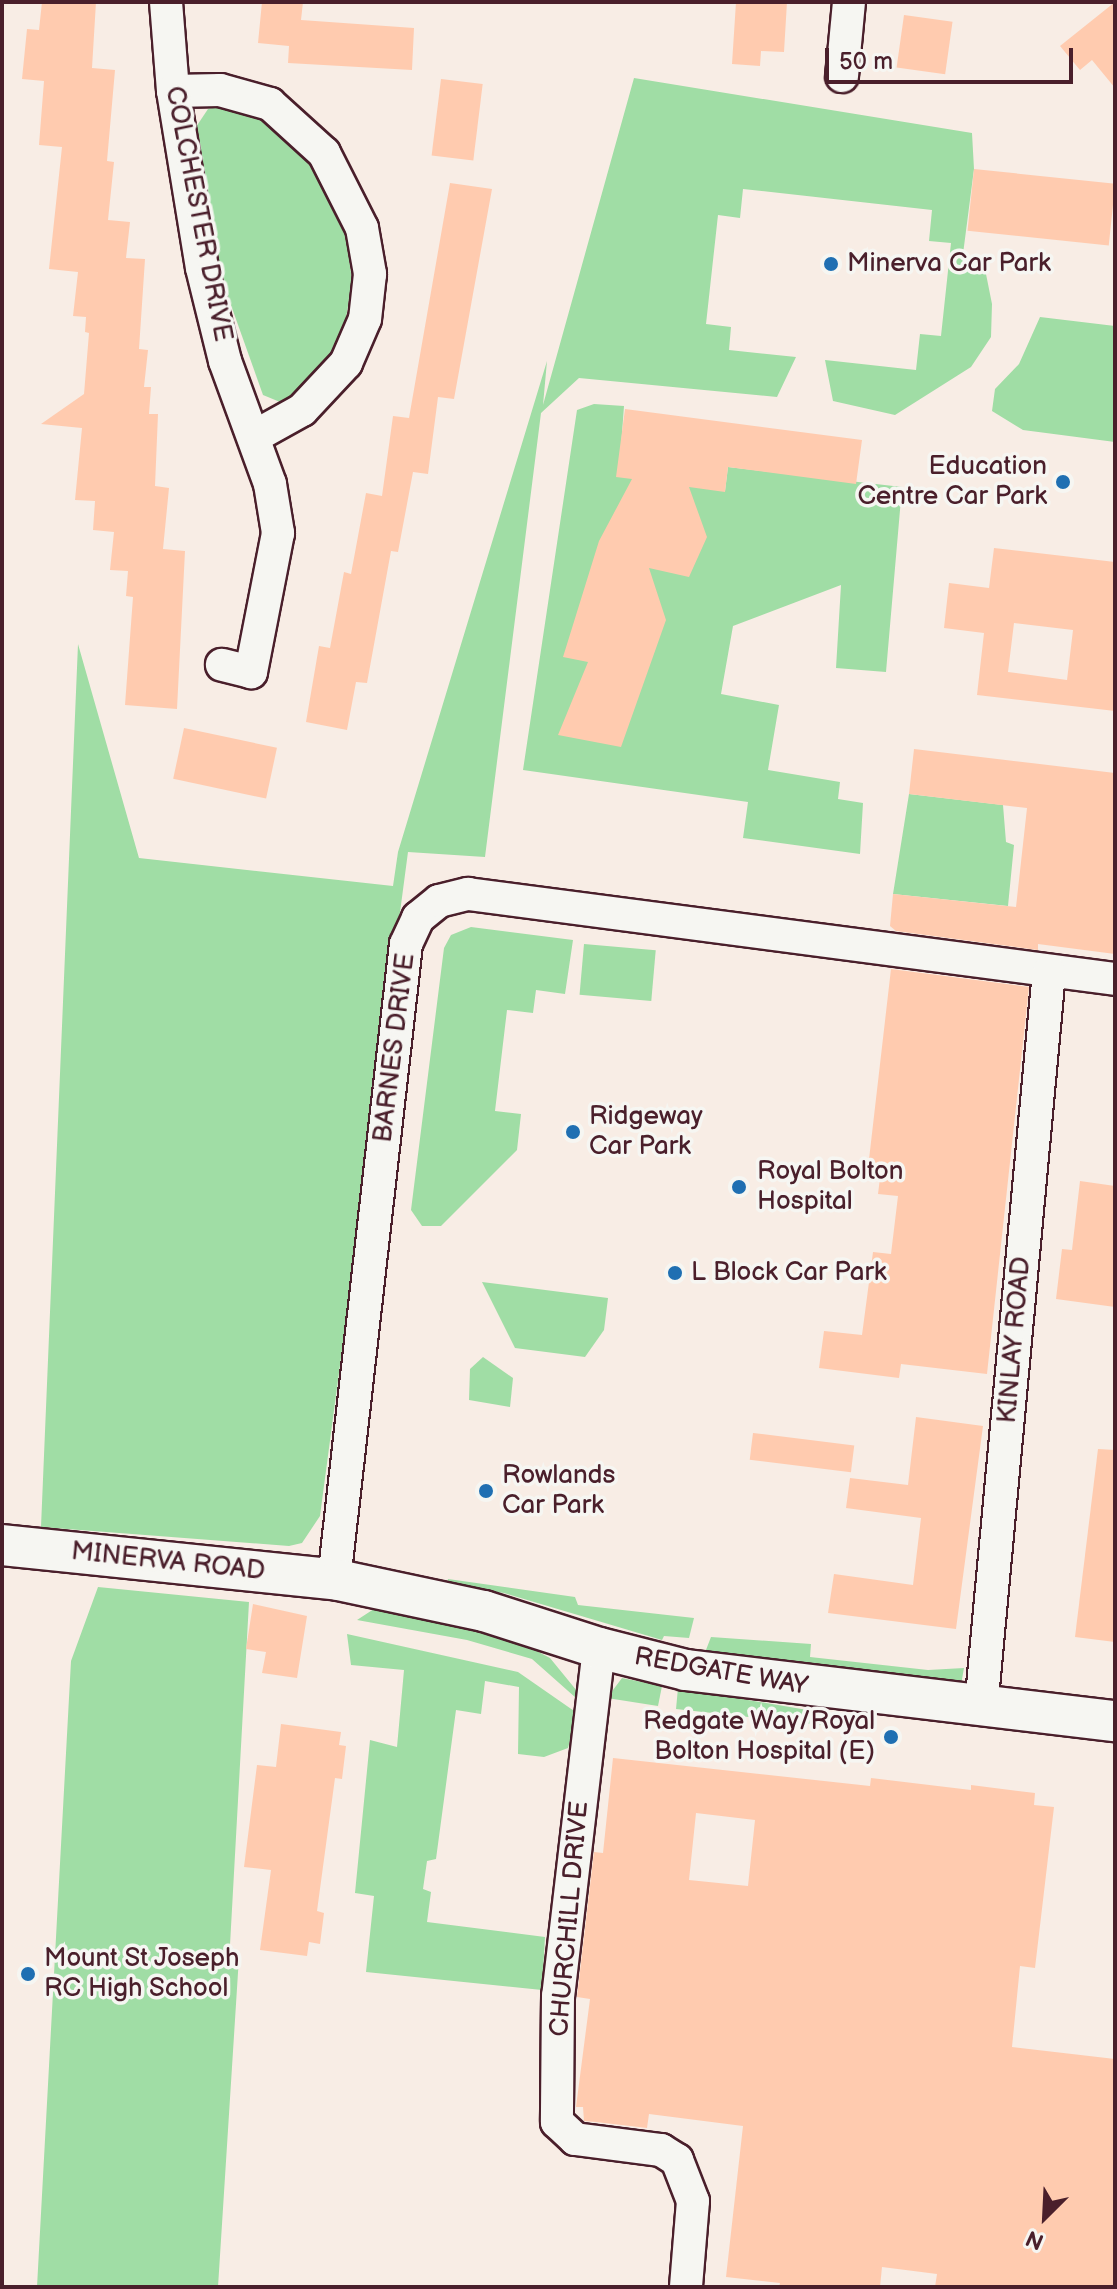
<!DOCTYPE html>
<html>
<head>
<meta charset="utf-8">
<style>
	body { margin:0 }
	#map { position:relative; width:1117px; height:2289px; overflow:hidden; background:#f8ede5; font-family:"Balsamiq Sans",sans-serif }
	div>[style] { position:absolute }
	.green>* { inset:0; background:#a0dda5; transform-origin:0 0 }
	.building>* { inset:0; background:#ffcbaf; transform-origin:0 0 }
	.roads { filter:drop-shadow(2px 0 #4a1f2b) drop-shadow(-2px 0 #4a1f2b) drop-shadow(0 2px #4a1f2b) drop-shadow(0 -2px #4a1f2b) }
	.minor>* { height:32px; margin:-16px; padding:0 16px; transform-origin:16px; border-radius:16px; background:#f6f6f2 }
	.tertiary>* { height:40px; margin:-20px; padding:0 20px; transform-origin:20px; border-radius:20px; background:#f6f6f2 }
	.dots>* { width:22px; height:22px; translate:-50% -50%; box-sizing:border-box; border:4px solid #f6f6f2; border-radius:50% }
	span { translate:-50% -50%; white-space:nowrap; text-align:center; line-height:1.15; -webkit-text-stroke:7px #f6f6f2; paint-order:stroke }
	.street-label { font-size:26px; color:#4a1f2b }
	.poi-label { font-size:26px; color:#4a1f2b }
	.left { translate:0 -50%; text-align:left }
	.right { translate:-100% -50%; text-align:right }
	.frame { position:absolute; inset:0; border:4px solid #4a1f2b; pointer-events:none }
	.north { position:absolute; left:1005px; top:2177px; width:80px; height:80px; -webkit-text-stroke:6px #f6f6f2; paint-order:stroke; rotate:204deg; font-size:22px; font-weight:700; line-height:32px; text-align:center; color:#4a1f2b }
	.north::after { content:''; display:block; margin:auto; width:28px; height:36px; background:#4a1f2b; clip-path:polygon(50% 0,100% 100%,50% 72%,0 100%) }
	.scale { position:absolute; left:825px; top:48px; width:248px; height:36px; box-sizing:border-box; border:4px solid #4a1f2b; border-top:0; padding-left:10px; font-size:24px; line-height:28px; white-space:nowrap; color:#4a1f2b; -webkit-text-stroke:6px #f6f6f2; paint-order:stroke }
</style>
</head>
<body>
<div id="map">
	<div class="green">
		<div style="clip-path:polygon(634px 78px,972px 133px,974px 169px,963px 254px,986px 274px,992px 304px,991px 337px,971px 367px,895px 415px,833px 401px,825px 360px,916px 370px,920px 334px,941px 336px,951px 243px,929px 241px,932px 210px,743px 189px,740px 218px,718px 215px,706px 324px,731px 327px,729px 350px,796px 357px,777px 397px,579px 378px,541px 413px,485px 857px,408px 852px,320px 1516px,302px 1543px,289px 1546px,41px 1527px,78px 644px,139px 858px,393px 886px,398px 852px,547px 361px,543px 405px)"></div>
		<div style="clip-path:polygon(226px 105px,251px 110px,292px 139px,331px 198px,347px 241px,352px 281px,343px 337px,325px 370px,292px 399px,280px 402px,263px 395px,217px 266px,194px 130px,208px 109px)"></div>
		<div style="clip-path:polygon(1040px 317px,1115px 326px,1115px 442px,1023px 430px,992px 411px,995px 389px,1019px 364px)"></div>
		<div style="clip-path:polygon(594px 404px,624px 406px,619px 475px,725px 491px,728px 467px,902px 487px,886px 672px,836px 668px,841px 585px,733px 626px,721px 694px,779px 705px,768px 770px,840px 782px,838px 799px,863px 803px,860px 854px,743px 838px,748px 802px,523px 770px,577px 410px)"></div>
		<div style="clip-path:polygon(909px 794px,1003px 805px,1006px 842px,1014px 845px,1008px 906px,893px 894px)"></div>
		<div style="clip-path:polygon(471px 927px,573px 940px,565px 994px,536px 990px,533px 1013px,507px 1010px,495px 1111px,521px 1114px,517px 1150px,441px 1226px,422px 1226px,411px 1210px,444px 948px,451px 935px)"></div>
		<div style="left:584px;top:944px;width:72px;height:51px;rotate:5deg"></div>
		<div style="clip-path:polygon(482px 1282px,608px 1298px,604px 1330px,585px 1357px,515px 1348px)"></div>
		<div style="clip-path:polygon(483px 1357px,513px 1378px,510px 1407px,469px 1400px,470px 1369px)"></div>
		<div style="clip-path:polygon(448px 1579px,575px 1597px,578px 1605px,694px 1618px,689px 1638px,664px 1636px,662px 1640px,504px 1593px,447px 1584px)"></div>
		<div style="clip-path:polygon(98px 1587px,249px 1602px,230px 1945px,239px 1957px,218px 2287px,37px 2287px,71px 1661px)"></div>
		<div style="clip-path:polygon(377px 1607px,465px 1626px,531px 1648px,550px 1658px,577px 1691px,576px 1698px,532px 1659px,467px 1640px,357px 1620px)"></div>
		<div style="clip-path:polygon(347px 1634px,518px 1672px,577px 1713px,568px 1748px,544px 1757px,518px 1754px,519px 1687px,485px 1681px,481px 1714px,456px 1710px,436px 1859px,427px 1861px,423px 1889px,431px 1892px,427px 1922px,545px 1937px,542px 1990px,366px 1972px,374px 1896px,355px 1893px,370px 1740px,397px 1747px,404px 1670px,351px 1665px)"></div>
		<div style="clip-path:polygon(711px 1637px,811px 1644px,810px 1657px,928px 1670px,964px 1668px,961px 1685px,704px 1655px)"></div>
		<div style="clip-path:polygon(622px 1678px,662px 1686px,658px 1706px,607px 1698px)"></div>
		<div style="clip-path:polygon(678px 1688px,825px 1713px,876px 1731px,676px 1709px)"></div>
	</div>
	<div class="building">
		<div style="clip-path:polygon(42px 2px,96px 2px,92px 68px,115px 70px,107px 161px,114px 162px,108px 220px,130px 222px,126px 258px,145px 259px,139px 349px,148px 350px,144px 387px,151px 387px,149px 414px,158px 414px,155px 486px,169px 488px,163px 549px,185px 551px,177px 709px,125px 705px,133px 597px,126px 596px,128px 571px,110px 570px,114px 532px,93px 530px,95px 501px,75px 500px,82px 428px,41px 424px,84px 394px,89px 333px,85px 332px,86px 317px,73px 316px,78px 272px,49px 269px,62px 147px,39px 145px,44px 81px,22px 79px,27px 29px,39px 30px)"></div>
		<div style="clip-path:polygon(262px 2px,303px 2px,301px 20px,414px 28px,412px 70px,288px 63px,289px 46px,258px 43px)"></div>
		<div style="clip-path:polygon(736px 2px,787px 2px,784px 52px,761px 51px,760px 66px,732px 64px)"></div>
		<div style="clip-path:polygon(1115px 2px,1115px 88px,1092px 60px,1080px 70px,1060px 46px)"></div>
		<div style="left:904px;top:15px;width:49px;height:53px;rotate:8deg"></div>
		<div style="left:441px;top:79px;width:42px;height:77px;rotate:7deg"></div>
		<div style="left:974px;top:169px;width:142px;height:62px;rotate:6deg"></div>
		<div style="clip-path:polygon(450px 183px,492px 189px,454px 399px,438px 397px,428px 474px,413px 472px,398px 552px,391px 551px,367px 683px,356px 682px,347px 730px,306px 722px,319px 646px,330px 648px,344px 572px,351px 574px,366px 493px,382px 496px,393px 416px,409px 418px)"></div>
		<div style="clip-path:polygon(625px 409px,862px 440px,856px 484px,728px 467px,725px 492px,689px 487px,707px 537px,689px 577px,649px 568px,666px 620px,621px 747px,558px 735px,588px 662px,563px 657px,599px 541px,632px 479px,616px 477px)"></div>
		<div style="clip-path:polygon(evenodd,994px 548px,1115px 562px,1115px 711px,977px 695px,984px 633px,944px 628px,949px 583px,989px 588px,994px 548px,1014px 623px,1073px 630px,1067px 680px,1008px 672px,1014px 623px)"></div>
		<div style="left:184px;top:728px;width:95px;height:52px;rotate:12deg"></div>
		<div style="clip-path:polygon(914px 749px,1115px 773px,1115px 954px,1038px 944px,1038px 950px,896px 931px,890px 926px,893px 894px,1016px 907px,1027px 808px,909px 794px)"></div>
		<div style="clip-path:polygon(891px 969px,1029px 987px,987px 1374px,901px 1364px,899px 1378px,819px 1368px,824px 1331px,862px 1335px,873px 1252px,891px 1254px,898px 1196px,878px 1194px,881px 1170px,868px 1168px)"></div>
		<div style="clip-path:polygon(1080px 1181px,1115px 1186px,1115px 1307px,1056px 1299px,1062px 1249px,1072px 1250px)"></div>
		<div style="clip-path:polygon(916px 1417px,983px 1426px,956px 1629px,828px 1613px,834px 1574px,913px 1585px,921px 1518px,846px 1508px,850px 1478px,908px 1485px)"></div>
		<div style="left:753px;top:1433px;width:102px;height:27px;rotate:7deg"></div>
		<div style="clip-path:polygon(1098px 1449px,1115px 1450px,1115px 1642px,1075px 1637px)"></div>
		<div style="clip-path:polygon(253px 1604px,307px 1616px,297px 1678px,262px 1673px,266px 1652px,246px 1649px)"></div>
		<div style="clip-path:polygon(281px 1724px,341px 1732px,339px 1745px,346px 1746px,342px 1779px,335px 1778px,317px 1911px,324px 1913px,320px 1944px,309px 1942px,307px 1956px,260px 1950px,271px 1870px,244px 1867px,257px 1765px,276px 1767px)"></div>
		<div style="clip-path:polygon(evenodd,613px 1758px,870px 1786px,871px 1778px,971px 1790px,971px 1785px,1035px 1793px,1034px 1805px,1054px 1807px,1035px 1968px,1020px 1966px,1012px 2047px,1115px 2059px,1115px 2287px,935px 2287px,937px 2274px,882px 2267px,880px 2287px,779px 2287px,780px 2283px,726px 2277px,743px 2126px,649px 2114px,647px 2128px,596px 2122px,584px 2121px,583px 2107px,576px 2107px,590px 1999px,577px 1997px,594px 1852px,603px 1853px,613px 1758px,696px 1813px,755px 1820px,748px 1886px,689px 1880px,696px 1813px)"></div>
	</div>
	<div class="roads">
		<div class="minor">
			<div style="left:166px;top:2px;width:89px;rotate:85.5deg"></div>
			<div style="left:173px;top:91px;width:179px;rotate:80.7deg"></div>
			<div style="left:202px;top:268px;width:96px;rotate:76.1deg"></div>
			<div style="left:225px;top:361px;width:131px;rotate:69.9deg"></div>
			<div style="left:270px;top:484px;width:50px;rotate:80.7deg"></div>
			<div style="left:278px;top:533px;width:142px;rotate:101deg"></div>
			<div style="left:251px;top:672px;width:30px;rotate:-166deg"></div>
			<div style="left:842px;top:76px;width:74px;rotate:-84.6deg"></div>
			<div style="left:173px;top:91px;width:47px;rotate:-1.2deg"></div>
			<div style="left:220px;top:90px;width:52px;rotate:15.6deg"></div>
			<div style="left:270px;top:104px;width:73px;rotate:42.2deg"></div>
			<div style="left:324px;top:153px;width:84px;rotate:63.1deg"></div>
			<div style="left:362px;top:228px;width:47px;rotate:80.1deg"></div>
			<div style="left:370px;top:274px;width:45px;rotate:96.3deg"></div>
			<div style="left:365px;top:319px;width:48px;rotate:113.4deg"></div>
			<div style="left:346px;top:363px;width:64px;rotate:133.1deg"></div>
			<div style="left:302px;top:410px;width:54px;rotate:151deg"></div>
			<div style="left:334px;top:1580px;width:640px;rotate:-83.54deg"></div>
			<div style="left:406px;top:944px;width:29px;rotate:-65deg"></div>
			<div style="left:418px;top:918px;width:27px;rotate:-39deg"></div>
			<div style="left:439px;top:901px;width:30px;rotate:-14deg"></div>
			<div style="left:468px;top:894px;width:653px;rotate:7.48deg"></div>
			<div style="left:599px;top:1648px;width:350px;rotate:96.7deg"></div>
			<div style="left:558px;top:1996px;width:126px;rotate:90.5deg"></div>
			<div style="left:557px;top:2122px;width:25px;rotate:43deg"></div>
			<div style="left:575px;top:2139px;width:87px;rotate:7.3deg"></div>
			<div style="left:661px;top:2150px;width:19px;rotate:32deg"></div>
			<div style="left:677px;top:2160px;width:44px;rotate:68.7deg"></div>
			<div style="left:693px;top:2201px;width:86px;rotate:94.7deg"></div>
			<div style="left:981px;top:1708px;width:739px;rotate:-84.72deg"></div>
		</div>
		<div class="tertiary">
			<div style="left:2px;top:1545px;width:338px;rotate:5.9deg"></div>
			<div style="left:338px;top:1580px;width:149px;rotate:12deg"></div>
			<div style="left:484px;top:1611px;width:121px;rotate:17.8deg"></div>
			<div style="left:599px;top:1648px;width:90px;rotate:14.2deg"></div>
			<div style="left:686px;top:1670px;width:432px;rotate:6.8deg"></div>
		</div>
	</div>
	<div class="dots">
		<div style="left:831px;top:264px;background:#1f6fb2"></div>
		<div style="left:1063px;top:482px;background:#1f6fb2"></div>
		<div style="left:573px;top:1132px;background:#1f6fb2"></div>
		<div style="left:739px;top:1187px;background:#1f6fb2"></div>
		<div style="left:675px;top:1273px;background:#1f6fb2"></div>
		<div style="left:486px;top:1491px;background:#1f6fb2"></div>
		<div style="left:891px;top:1737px;background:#1f6fb2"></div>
		<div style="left:28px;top:1974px;background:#1f6fb2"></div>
	</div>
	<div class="street-label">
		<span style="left:198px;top:214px;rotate:79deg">COLCHESTER DRIVE</span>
		<span style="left:395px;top:1048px;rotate:-83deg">BARNES DRIVE</span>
		<span style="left:1015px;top:1340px;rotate:-85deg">KINLAY ROAD</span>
		<span style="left:168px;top:1562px;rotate:6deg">MINERVA ROAD</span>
		<span style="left:721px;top:1672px;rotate:10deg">REDGATE WAY</span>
		<span style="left:570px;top:1919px;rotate:-85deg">CHURCHILL DRIVE</span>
	</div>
	<div class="poi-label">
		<span class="left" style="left:847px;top:264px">Minerva Car Park</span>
		<span class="right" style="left:1047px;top:482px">Education<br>Centre Car Park</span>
		<span class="left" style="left:589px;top:1132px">Ridgeway<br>Car Park</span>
		<span class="left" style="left:757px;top:1187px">Royal Bolton<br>Hospital</span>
		<span class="left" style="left:691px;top:1273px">L Block Car Park</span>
		<span class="left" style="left:502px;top:1491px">Rowlands<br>Car Park</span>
		<span class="right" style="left:875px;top:1737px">Redgate Way/Royal<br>Bolton Hospital (E)</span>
		<span class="left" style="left:44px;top:1974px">Mount St Joseph<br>RC High School</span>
	</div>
	<div class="frame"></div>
	<div class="north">N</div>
	<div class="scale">50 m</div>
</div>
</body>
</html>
